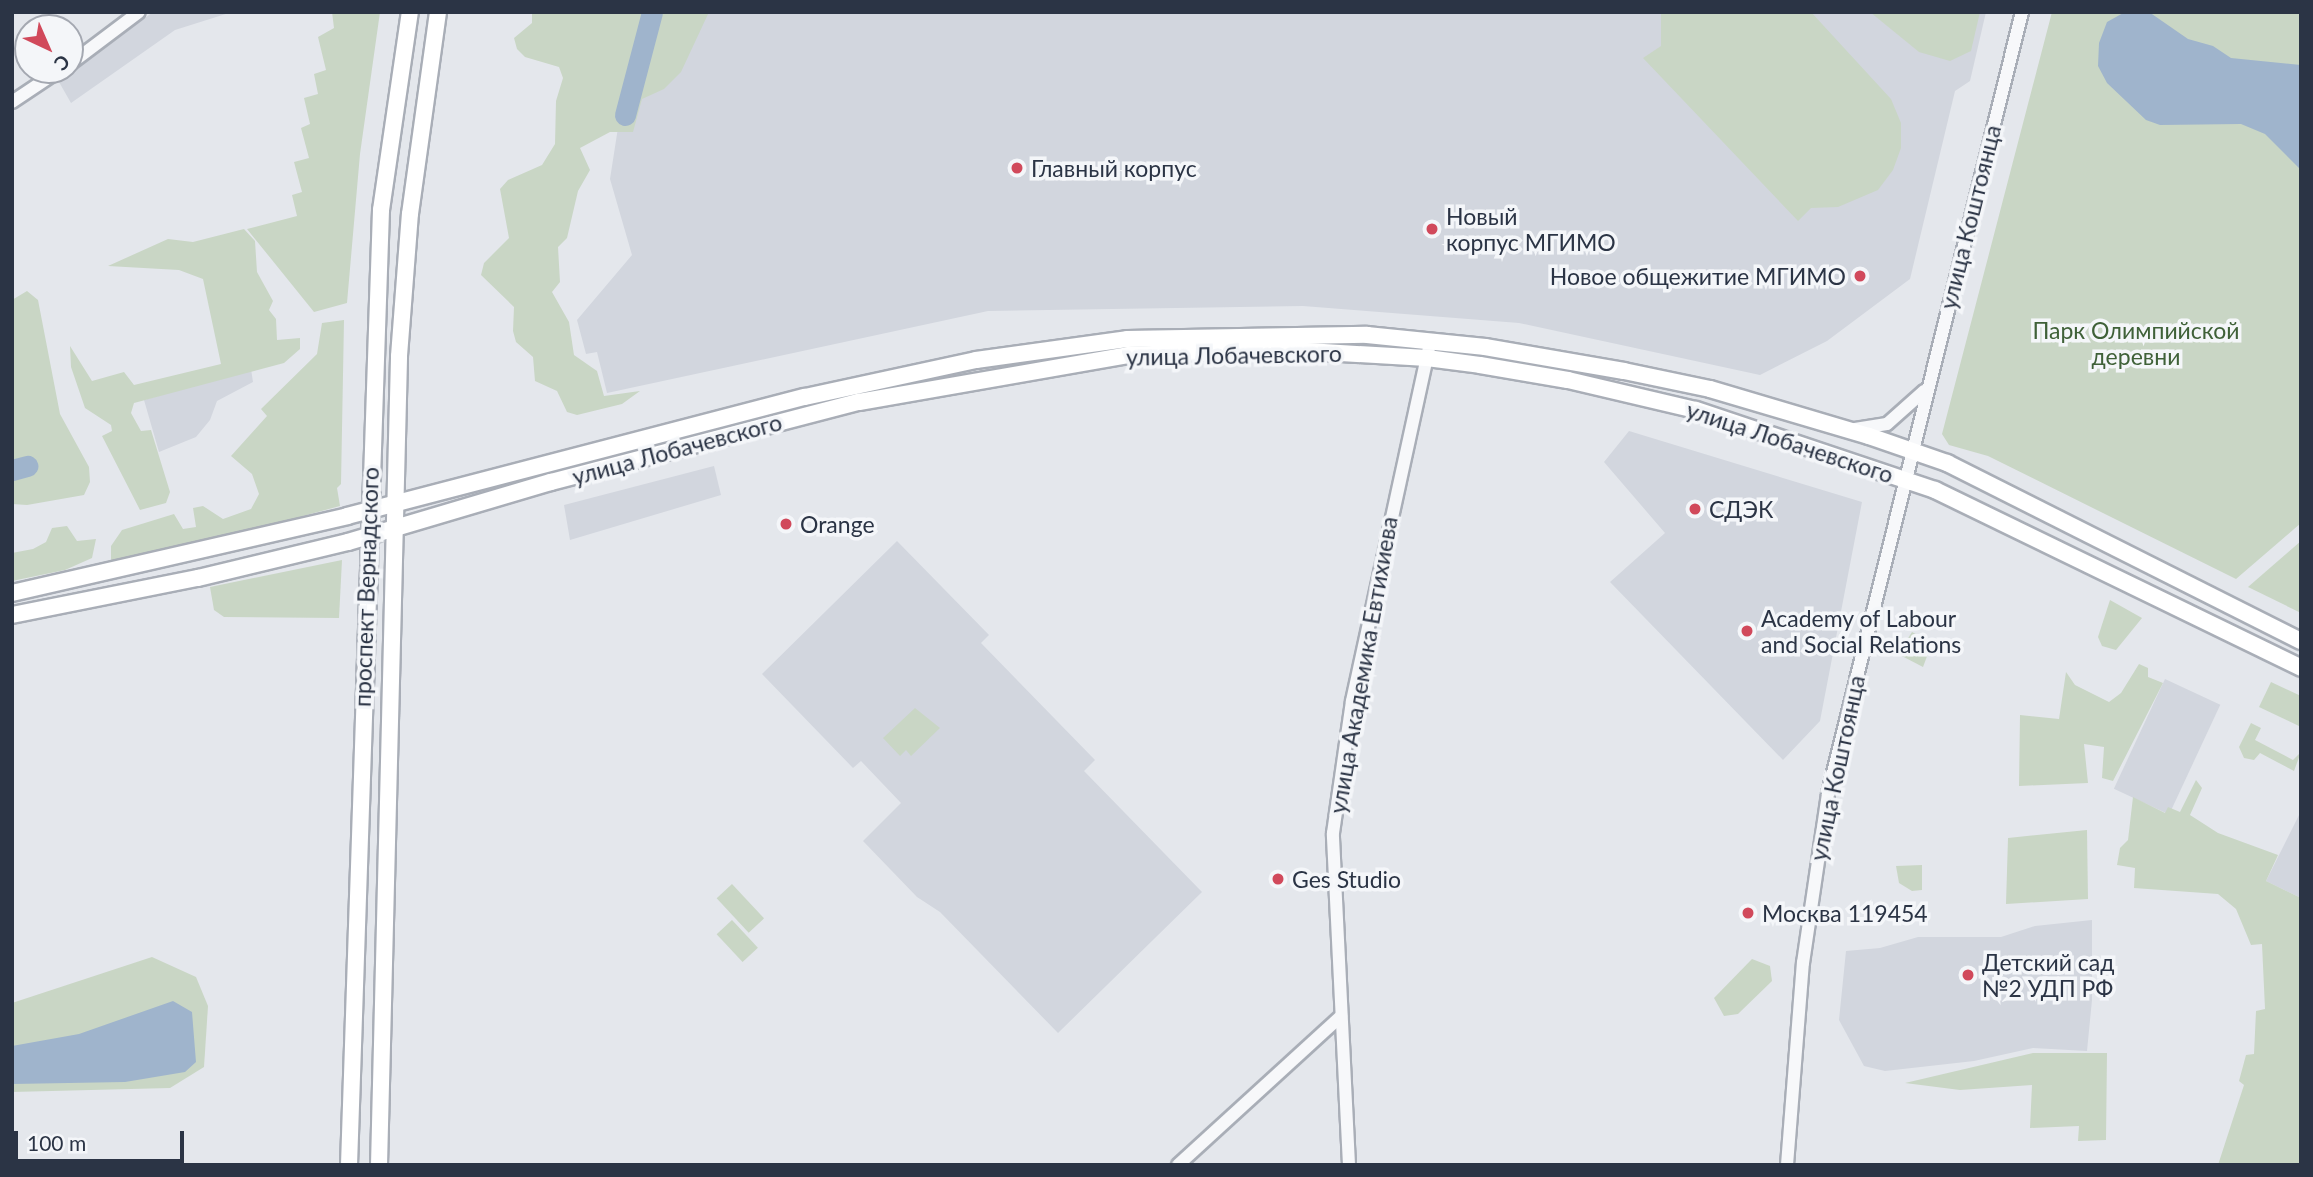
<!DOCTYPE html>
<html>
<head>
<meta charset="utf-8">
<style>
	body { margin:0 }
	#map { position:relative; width:2313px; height:1177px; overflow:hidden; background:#e4e7ec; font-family:Lato,sans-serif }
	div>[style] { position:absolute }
	.built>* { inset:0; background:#d2d6de; transform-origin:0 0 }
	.green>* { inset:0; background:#c9d6c5; transform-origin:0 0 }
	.water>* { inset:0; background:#9fb4cc }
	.river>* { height:21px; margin:-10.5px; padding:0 10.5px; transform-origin:10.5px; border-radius:10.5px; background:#9fb4cc }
	.roads { filter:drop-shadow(2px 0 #a9aeb7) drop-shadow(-2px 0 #a9aeb7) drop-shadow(0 2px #a9aeb7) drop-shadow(0 -2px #a9aeb7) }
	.minor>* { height:12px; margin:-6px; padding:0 6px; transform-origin:6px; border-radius:6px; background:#f7f8fa }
	.major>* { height:16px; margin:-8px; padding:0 8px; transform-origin:8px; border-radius:8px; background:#fff }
	.dots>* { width:19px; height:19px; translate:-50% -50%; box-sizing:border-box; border:4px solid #f4f6f9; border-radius:50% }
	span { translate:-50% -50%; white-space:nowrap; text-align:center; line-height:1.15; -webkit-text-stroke:7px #f4f6f9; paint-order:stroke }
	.poi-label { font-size:23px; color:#2b3445 }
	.left { translate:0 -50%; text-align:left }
	.right { translate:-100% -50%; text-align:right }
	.street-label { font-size:23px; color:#2b3445 }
	.park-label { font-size:23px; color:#3f6138 }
	.frame { position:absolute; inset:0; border:14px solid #2b3445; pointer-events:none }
	.north { position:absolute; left:14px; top:14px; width:70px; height:70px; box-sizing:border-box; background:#f4f6f9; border:2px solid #a4a8b1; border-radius:50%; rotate:136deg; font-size:19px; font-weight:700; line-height:28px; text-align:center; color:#2b3445 }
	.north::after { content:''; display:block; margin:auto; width:24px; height:32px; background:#d1495b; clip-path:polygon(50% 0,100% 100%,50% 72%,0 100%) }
	.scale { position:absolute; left:14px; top:1131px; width:170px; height:32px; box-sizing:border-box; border:4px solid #2b3445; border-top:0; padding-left:9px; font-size:21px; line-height:24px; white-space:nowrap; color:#2b3445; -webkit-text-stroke:5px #f4f6f9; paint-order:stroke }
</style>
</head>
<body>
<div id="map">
	<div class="built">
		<div style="clip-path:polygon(153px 12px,232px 12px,175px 30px,71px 103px,59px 82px)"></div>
		<div style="clip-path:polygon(636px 12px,1986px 12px,1970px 81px,1955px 91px,1910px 279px,1827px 341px,1760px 375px,1519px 323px,1303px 306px,988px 311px,607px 393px,597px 352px,586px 354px,577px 320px,632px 255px,610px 179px)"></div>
		<div style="clip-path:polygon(251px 369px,253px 382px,217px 401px,210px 420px,196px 437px,159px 452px,144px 400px)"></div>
		<div style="clip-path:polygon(1629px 431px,1862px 502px,1820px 721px,1783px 760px,1610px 582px,1665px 533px,1604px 462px)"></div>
		<div style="clip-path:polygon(714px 466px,721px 495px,570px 540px,564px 505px)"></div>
		<div style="clip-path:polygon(897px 541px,989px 635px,981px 643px,1095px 760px,1084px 771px,1202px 892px,1058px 1033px,940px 912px,917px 897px,863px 841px,901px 803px,861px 761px,853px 768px,762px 674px)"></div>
		<div style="left:2165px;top:679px;width:61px;height:121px;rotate:25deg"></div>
		<div style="clip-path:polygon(2301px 811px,2301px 898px,2266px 881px)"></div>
		<div style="clip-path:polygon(2092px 920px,2092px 1000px,2087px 1051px,2033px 1048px,1974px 1061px,1885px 1071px,1864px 1066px,1839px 1020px,1846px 951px,1880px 948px,1918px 937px,2001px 937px,2035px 926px)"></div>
	</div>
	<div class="green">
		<div style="clip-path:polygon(332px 12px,380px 12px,360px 154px,347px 303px,314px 312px,247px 229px,297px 216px,292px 195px,302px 192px,294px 162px,309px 158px,301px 128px,310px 124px,304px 98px,318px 94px,314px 74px,326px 70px,318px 37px,334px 28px)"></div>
		<div style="clip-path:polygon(532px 12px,709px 12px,681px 72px,664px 89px,642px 99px,633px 132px,610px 132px,580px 148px,590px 170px,578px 191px,567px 238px,558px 247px,560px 282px,552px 292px,569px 322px,574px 355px,597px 371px,604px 396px,640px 391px,622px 404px,577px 415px,567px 412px,557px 391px,535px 381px,533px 357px,516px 342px,513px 331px,514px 307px,481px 275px,484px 263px,509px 238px,500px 189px,508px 180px,542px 165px,555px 144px,556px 101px,563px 78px,559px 67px,525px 57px,517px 49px,514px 38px,532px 23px)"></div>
		<div style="clip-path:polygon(1661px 12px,1811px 12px,1891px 99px,1901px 123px,1901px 148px,1893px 170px,1878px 190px,1838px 207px,1811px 208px,1798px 221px,1643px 58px,1661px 46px)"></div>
		<div style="clip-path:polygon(1870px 12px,1980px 12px,1971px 51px,1950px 61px,1919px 52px)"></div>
		<div style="clip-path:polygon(2052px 12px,2301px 12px,2301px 523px,2236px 579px,1988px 456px,1949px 445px,1942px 434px)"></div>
		<div style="clip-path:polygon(244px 229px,255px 241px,257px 272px,273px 301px,269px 310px,276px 319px,277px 340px,300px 338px,300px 349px,284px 363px,134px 403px,131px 413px,141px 431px,151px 430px,170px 492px,166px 503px,140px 510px,102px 436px,112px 431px,111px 425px,85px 408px,71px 367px,70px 346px,92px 381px,124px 372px,134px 385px,221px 364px,203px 279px,179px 270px,108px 266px,168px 239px,193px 242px)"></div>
		<div style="clip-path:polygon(27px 291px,38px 300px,60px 414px,89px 467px,90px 482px,84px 495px,27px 505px,12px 504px,12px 300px)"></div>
		<div style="clip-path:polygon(344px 320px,341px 484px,337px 488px,340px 506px,118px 566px,111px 562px,111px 546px,122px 530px,174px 514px,183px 529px,196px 527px,193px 508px,203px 506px,223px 519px,251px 509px,259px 494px,252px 474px,231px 456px,267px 416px,261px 409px,317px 354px,322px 323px)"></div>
		<div style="clip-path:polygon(67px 526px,77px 541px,96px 539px,92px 558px,65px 570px,12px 581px,12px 553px,33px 549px,46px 542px,52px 528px)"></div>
		<div style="clip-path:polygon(2301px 541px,2301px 613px,2248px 587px)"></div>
		<div style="clip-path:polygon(342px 560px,339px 618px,224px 617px,214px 610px,210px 587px)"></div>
		<div style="clip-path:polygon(2110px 600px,2142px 618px,2116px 650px,2102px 646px,2098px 637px)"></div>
		<div style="clip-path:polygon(1912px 632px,1932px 643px,1923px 667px,1898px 654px)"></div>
		<div style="clip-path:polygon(2139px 664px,2148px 668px,2148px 677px,2163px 683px,2113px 781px,2102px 778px,2104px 747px,2084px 744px,2088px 783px,2019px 786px,2020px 715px,2059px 719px,2066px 672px,2075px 685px,2109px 702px,2121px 693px)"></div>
		<div style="clip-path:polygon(2271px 682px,2301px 696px,2301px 727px,2259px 707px)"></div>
		<div style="clip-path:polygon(915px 708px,940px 728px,911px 756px,906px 750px,900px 756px,883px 738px)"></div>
		<div style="clip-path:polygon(2251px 723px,2261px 728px,2255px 740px,2293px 760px,2301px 752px,2294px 771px,2260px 753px,2254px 760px,2244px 758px,2239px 747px)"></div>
		<div style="clip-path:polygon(2196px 780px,2202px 788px,2190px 815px,2218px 833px,2278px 855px,2266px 881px,2301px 898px,2301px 1165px,2218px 1165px,2244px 1085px,2239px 1081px,2246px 1055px,2254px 1054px,2256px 1011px,2265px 1009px,2262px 944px,2251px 945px,2236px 909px,2218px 894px,2134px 888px,2135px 868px,2117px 865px,2120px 848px,2128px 840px,2133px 797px,2165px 813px,2168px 807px,2180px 812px)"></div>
		<div style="clip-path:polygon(2087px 830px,2088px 899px,2006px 904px,2008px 838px)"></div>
		<div style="clip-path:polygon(1922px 865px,1922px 890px,1912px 891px,1899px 883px,1896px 866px)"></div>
		<div style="left:732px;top:884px;width:47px;height:21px;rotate:47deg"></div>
		<div style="left:732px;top:920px;width:38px;height:21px;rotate:47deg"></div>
		<div style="clip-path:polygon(152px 957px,196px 977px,208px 1006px,204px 1067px,170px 1088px,12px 1092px,12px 1003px)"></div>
		<div style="clip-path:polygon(1752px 959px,1770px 966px,1772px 981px,1738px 1014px,1724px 1016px,1714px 998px)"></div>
		<div style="clip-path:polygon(2033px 1053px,2107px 1053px,2106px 1140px,2078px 1141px,2079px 1126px,2030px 1128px,2032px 1085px,1960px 1090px,1905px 1083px)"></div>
	</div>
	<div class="water">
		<div style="clip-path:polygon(2125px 12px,2149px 12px,2188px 39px,2213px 46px,2231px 58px,2301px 65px,2301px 170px,2265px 134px,2241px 124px,2160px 125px,2146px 120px,2107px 83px,2098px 66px,2099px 43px,2107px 22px)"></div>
		<div style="clip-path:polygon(173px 1001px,192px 1012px,196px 1062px,185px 1072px,125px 1082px,12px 1084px,12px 1046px,79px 1034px)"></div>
	</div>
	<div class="river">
		<div style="left:625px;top:115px;width:106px;rotate:-75.3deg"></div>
		<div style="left:12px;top:470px;width:16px;rotate:-15deg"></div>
	</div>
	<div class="roads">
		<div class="minor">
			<div style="left:70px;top:64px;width:86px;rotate:-37deg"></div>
			<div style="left:12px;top:102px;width:58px;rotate:-33.7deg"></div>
			<div style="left:1855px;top:429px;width:32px;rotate:-9deg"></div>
			<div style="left:1887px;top:424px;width:50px;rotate:-41.7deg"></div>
			<div style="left:1178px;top:1165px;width:221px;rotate:-42.4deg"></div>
			<div style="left:1349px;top:1165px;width:332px;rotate:-92.8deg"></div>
			<div style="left:1333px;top:833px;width:133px;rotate:-81.8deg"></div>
			<div style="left:1352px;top:701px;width:360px;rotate:-77.7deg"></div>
			<div style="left:1787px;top:1165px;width:203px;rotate:-85.5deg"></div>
			<div style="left:1803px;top:963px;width:172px;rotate:-81.6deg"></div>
			<div style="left:1828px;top:793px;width:805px;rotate:-76.05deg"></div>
		</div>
		<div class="major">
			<div style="left:12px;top:593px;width:344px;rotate:-12.9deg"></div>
			<div style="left:347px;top:516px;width:473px;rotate:-14.6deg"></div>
			<div style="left:805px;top:397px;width:175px;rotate:-12.2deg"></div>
			<div style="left:976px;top:360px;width:152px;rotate:-7.9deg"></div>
			<div style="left:1127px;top:339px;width:240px;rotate:-1deg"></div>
			<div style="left:1367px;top:335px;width:119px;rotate:5.8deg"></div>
			<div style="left:1485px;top:347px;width:141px;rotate:9.8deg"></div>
			<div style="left:1624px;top:371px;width:88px;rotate:11.8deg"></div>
			<div style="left:1710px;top:389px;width:166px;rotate:16.5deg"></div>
			<div style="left:1869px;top:436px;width:83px;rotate:19.1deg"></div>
			<div style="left:1947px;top:463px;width:396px;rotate:26.7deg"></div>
			<div style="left:12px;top:615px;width:190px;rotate:-11.3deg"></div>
			<div style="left:198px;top:578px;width:154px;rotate:-13.5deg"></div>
			<div style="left:348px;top:542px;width:212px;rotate:-16.5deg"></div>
			<div style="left:551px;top:482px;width:318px;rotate:-14.6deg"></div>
			<div style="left:859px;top:402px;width:273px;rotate:-9.9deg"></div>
			<div style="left:1128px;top:355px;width:146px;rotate:-2.4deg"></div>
			<div style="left:1274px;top:349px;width:153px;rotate:3.4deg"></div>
			<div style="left:1427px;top:358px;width:53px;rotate:7.5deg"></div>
			<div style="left:1480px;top:365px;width:89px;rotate:9.7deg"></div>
			<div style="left:1568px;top:380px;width:131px;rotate:13.2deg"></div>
			<div style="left:1696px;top:410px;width:252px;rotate:18.5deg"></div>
			<div style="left:1935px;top:490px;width:407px;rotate:25.9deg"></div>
			<div style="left:349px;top:1165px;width:956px;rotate:-88.08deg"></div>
			<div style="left:381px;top:210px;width:200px;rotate:-81.7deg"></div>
			<div style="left:379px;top:1165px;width:809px;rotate:-88.58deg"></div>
			<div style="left:399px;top:356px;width:142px;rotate:-85.6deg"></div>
			<div style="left:410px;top:214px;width:204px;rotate:-82.1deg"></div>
		</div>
	</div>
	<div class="dots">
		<div style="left:1017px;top:168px;background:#d1495b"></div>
		<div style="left:1432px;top:229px;background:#d1495b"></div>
		<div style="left:1860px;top:276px;background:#d1495b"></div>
		<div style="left:1695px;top:509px;background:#d1495b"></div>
		<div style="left:786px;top:524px;background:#d1495b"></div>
		<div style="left:1747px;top:631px;background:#d1495b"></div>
		<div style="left:1278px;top:879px;background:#d1495b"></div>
		<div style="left:1748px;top:913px;background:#d1495b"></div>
		<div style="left:1968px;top:975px;background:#d1495b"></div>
	</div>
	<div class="poi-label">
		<span class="left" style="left:1031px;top:168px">Главный корпус</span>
		<span class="left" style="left:1446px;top:229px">Новый<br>корпус МГИМО</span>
		<span class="right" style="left:1846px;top:276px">Новое общежитие МГИМО</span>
		<span class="left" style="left:1709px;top:509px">СДЭК</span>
		<span class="left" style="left:800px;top:524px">Orange</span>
		<span class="left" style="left:1761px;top:631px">Academy of Labour<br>and Social Relations</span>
		<span class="left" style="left:1292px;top:879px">Ges Studio</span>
		<span class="left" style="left:1762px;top:913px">Москва 119454</span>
		<span class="left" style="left:1982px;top:975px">Детский сад<br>№2 УДП РФ</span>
	</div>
	<div class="street-label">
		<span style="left:1970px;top:217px;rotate:-76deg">улица Коштоянца</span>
		<span style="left:1234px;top:355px;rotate:-1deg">улица Лобачевского</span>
		<span style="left:1790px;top:442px;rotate:18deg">улица Лобачевского</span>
		<span style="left:677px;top:449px;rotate:-15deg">улица Лобачевского</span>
		<span style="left:366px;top:587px;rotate:-88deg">проспект Вернадского</span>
		<span style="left:1363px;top:665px;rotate:-80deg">улица Академика Евтихиева</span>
		<span style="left:1837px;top:768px;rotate:-78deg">улица Коштоянца</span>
	</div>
	<div class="park-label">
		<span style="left:2136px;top:343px">Парк Олимпийской<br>деревни</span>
	</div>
	<div class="frame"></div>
	<div class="north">С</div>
	<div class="scale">100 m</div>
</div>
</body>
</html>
